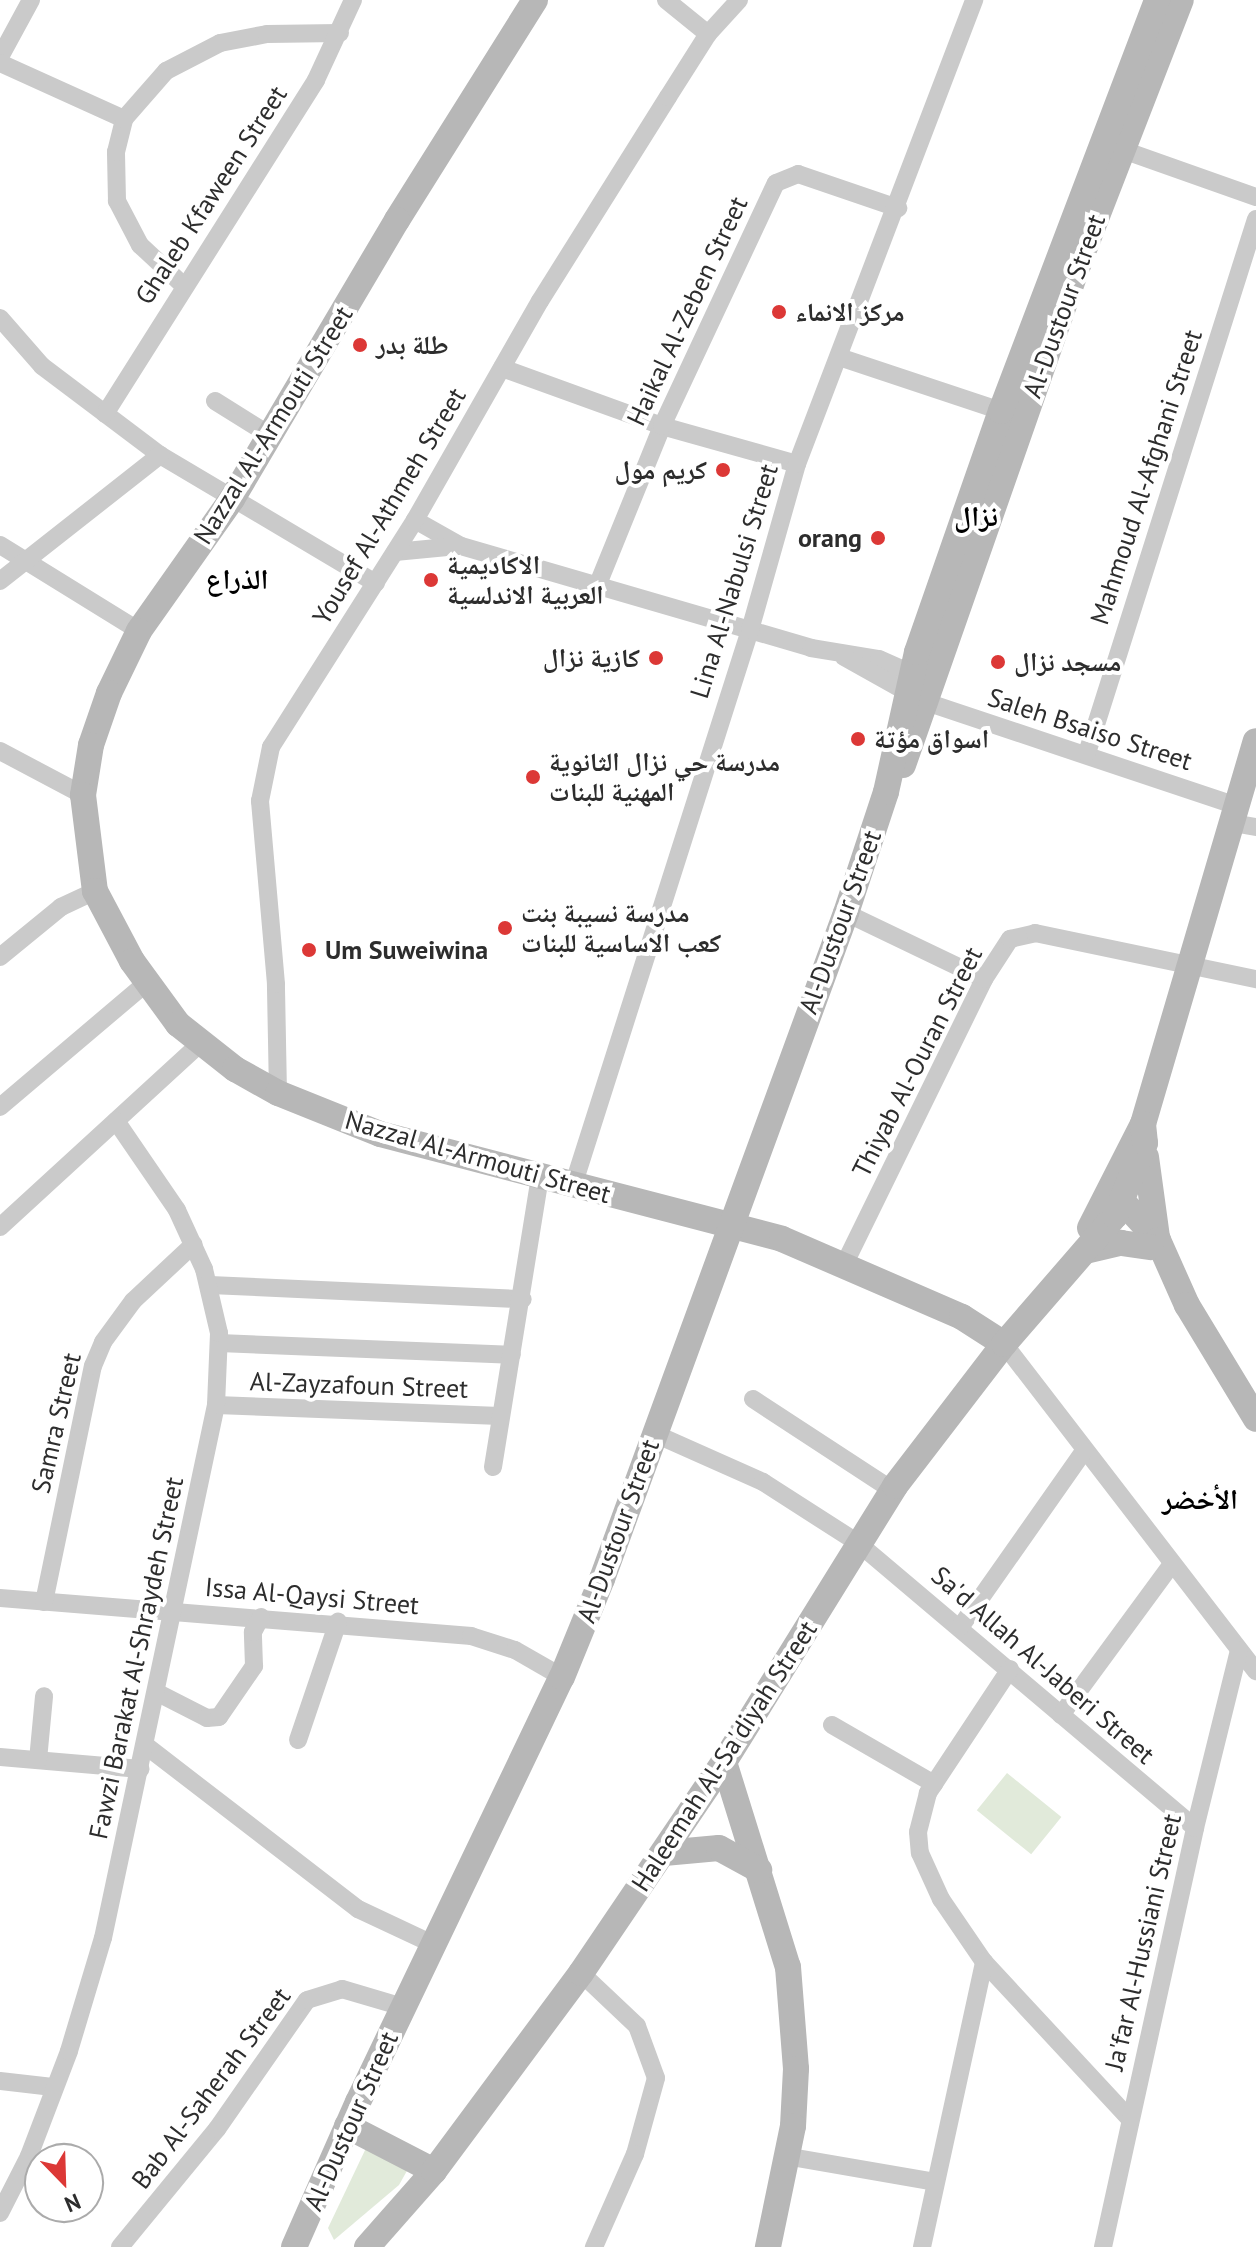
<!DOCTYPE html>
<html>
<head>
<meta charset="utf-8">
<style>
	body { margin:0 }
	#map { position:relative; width:1256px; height:2247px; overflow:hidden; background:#fff; font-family:"PT Sans","Noto Naskh Arabic",sans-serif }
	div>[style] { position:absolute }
	.green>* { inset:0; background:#e1eada; transform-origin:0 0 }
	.street>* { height:18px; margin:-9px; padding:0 9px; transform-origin:9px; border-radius:9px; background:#cacaca }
	.secondary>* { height:26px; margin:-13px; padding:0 13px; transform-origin:13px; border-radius:13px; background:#b7b7b7 }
	.dots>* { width:22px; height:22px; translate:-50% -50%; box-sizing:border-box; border:4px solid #fff; border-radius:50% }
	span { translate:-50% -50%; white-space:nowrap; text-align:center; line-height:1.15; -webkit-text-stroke:8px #fff; paint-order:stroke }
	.street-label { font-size:26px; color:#2d2d2d }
	.poi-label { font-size:26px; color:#2d2d2d; font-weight:700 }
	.left { translate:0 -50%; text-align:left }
	.right { translate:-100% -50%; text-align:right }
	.neighbourhood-label { font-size:28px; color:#000; font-weight:700 }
	.north { position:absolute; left:24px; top:2143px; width:80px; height:80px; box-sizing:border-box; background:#fff; border:2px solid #ababab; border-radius:50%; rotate:157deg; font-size:22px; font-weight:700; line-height:32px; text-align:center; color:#2d2d2d }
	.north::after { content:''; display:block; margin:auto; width:28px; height:36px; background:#dc3836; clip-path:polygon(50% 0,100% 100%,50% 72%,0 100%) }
</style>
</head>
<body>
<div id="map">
	<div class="green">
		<div style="left:1007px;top:1773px;width:70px;height:48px;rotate:39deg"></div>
		<div style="clip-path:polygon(367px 2146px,408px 2169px,399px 2185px,334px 2240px,328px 2228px)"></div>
	</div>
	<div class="street">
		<div style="left:666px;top:0;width:54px;rotate:39deg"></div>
		<div style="left:0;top:57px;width:65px;rotate:-61.5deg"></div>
		<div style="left:0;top:63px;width:136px;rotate:24.3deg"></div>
		<div style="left:1123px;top:150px;width:141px;rotate:19.5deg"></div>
		<div style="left:184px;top:286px;width:60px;rotate:-137deg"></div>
		<div style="left:140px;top:245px;width:50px;rotate:-117.6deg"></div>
		<div style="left:117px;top:201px;width:49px;rotate:-91.2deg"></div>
		<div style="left:116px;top:152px;width:34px;rotate:-76deg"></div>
		<div style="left:124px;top:119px;width:64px;rotate:-48.8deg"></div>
		<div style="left:166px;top:71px;width:61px;rotate:-27.4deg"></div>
		<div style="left:220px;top:43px;width:48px;rotate:-10.8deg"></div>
		<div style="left:267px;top:34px;width:73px;rotate:-0.8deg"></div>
		<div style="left:0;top:318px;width:64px;rotate:48.8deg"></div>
		<div style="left:42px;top:366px;width:148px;rotate:37deg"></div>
		<div style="left:160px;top:455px;width:251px;rotate:30.7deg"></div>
		<div style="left:839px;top:357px;width:171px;rotate:18.4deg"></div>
		<div style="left:502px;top:368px;width:170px;rotate:19.9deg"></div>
		<div style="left:662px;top:426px;width:140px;rotate:15.7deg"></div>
		<div style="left:215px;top:401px;width:66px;rotate:32deg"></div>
		<div style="left:105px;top:414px;width:395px;rotate:-57.7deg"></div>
		<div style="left:316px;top:80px;width:88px;rotate:-65.2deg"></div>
		<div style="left:415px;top:520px;width:53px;rotate:29.5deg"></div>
		<div style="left:461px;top:546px;width:365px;rotate:16.2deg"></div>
		<div style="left:811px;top:648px;width:69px;rotate:9.2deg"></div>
		<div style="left:879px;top:659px;width:34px;rotate:24deg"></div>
		<div style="left:0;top:545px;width:163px;rotate:31.7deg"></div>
		<div style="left:395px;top:552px;width:63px;rotate:-5.4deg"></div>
		<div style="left:0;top:581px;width:204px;rotate:-38.2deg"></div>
		<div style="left:598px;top:584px;width:170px;rotate:-67.9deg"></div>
		<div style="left:662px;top:426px;width:268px;rotate:-64.9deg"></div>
		<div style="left:776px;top:183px;width:24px;rotate:-22deg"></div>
		<div style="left:798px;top:174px;width:106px;rotate:18.8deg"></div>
		<div style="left:844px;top:657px;width:70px;rotate:29.1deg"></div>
		<div style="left:926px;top:702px;width:328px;rotate:18.5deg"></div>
		<div style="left:0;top:751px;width:94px;rotate:27.9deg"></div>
		<div style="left:1087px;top:753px;width:560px;rotate:-72.44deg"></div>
		<div style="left:1233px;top:823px;width:23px;rotate:10deg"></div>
		<div style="left:846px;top:913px;width:153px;rotate:25.6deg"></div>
		<div style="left:0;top:957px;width:79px;rotate:-39.3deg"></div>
		<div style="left:61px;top:907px;width:38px;rotate:-25deg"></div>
		<div style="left:278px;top:1093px;width:109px;rotate:-91.1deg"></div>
		<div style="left:276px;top:984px;width:184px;rotate:-95deg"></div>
		<div style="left:260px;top:801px;width:55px;rotate:-78.5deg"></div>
		<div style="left:271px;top:747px;width:269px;rotate:-57.6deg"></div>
		<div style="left:415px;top:520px;width:252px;rotate:-60.3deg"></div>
		<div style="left:540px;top:301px;width:241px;rotate:-57.9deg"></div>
		<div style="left:668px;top:97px;width:75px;rotate:-57.6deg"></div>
		<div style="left:708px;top:34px;width:46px;rotate:-47.6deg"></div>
		<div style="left:0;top:1107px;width:192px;rotate:-40.3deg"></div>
		<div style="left:573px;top:1186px;width:583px;rotate:-72.34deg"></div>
		<div style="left:750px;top:630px;width:173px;rotate:-74.2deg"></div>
		<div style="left:797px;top:464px;width:497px;rotate:-69.1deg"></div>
		<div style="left:0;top:1227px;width:271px;rotate:-42.5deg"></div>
		<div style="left:845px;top:1263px;width:316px;rotate:-63.9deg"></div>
		<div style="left:984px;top:979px;width:48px;rotate:-57deg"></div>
		<div style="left:1010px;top:939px;width:26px;rotate:-13deg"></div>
		<div style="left:1035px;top:933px;width:226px;rotate:11.8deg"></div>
		<div style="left:210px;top:1285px;width:313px;rotate:2.6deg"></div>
		<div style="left:219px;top:1343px;width:293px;rotate:2.3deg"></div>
		<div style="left:1004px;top:1344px;width:413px;rotate:52.4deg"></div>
		<div style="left:753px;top:1399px;width:166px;rotate:33.2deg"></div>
		<div style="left:216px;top:1405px;width:284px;rotate:2.2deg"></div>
		<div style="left:653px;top:1433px;width:120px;rotate:24deg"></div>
		<div style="left:763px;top:1482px;width:113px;rotate:32.7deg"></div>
		<div style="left:858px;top:1543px;width:441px;rotate:40.2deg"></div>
		<div style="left:493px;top:1467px;width:294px;rotate:-80.8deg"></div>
		<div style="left:0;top:1598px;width:473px;rotate:4.6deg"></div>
		<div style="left:471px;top:1636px;width:46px;rotate:17.7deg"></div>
		<div style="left:515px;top:1650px;width:54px;rotate:29.9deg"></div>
		<div style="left:44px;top:1602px;width:241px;rotate:-78.3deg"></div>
		<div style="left:93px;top:1366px;width:26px;rotate:-67deg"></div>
		<div style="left:103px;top:1342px;width:51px;rotate:-53.8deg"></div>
		<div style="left:133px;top:1301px;width:83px;rotate:-43.1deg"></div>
		<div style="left:961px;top:1626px;width:214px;rotate:-54.9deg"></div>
		<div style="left:1010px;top:1669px;width:149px;rotate:123.5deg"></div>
		<div style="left:928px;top:1793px;width:40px;rotate:104.4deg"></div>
		<div style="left:918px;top:1832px;width:21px;rotate:85deg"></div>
		<div style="left:920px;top:1853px;width:51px;rotate:65.5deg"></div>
		<div style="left:941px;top:1899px;width:76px;rotate:55.7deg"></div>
		<div style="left:984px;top:1962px;width:214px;rotate:47.1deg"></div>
		<div style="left:158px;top:1693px;width:55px;rotate:27deg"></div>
		<div style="left:207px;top:1718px;width:12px;rotate:-5deg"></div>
		<div style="left:219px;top:1717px;width:62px;rotate:-55.5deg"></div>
		<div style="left:254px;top:1666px;width:34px;rotate:-92deg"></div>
		<div style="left:253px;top:1632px;width:17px;rotate:-62deg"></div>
		<div style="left:1061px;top:1715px;width:187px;rotate:-53.7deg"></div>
		<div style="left:832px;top:1725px;width:118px;rotate:30deg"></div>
		<div style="left:298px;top:1740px;width:125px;rotate:-71.3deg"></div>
		<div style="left:145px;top:1745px;width:269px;rotate:37.6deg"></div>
		<div style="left:358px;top:1909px;width:85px;rotate:25.1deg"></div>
		<div style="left:0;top:1757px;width:141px;rotate:4.9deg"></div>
		<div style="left:38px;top:1760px;width:64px;rotate:-84.6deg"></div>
		<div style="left:581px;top:1973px;width:77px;rotate:43.4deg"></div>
		<div style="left:637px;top:2026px;width:55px;rotate:69.9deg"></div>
		<div style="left:656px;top:2078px;width:79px;rotate:105.4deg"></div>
		<div style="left:635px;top:2154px;width:102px;rotate:113.8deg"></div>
		<div style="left:0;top:2081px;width:53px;rotate:6.5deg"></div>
		<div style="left:791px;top:2157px;width:146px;rotate:9.8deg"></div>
		<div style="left:0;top:2213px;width:64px;rotate:-63deg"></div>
		<div style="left:29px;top:2156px;width:112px;rotate:-69.1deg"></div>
		<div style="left:69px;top:2051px;width:118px;rotate:-73.3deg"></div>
		<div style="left:103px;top:1938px;width:545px;rotate:-78.03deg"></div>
		<div style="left:216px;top:1405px;width:72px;rotate:-87.6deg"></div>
		<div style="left:219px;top:1333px;width:66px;rotate:-103.2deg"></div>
		<div style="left:204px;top:1269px;width:65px;rotate:-114.6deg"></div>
		<div style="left:177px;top:1210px;width:108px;rotate:-124.4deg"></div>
		<div style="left:120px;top:2247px;width:153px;rotate:-50.6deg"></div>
		<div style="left:217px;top:2129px;width:157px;rotate:-55.1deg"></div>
		<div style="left:307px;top:2000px;width:37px;rotate:-17deg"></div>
		<div style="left:342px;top:1989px;width:64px;rotate:16.4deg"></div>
		<div style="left:922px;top:2247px;width:292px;rotate:-77.7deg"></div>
		<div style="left:1103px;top:2247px;width:429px;rotate:-77.6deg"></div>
		<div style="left:1195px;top:1828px;width:183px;rotate:-76.1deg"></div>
	</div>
	<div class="secondary">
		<div style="left:535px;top:0;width:260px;rotate:122.1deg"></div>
		<div style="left:397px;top:220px;width:324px;rotate:120.6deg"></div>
		<div style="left:232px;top:499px;width:161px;rotate:125.2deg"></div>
		<div style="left:139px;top:631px;width:69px;rotate:115.8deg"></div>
		<div style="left:109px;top:693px;width:55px;rotate:109.1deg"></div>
		<div style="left:91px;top:745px;width:51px;rotate:99.1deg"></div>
		<div style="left:83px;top:795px;width:97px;rotate:82.9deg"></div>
		<div style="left:95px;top:891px;width:79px;rotate:62.1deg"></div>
		<div style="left:132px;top:961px;width:78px;rotate:53.9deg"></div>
		<div style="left:178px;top:1024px;width:73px;rotate:38.3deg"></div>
		<div style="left:235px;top:1069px;width:49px;rotate:29.2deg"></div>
		<div style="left:278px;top:1093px;width:110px;rotate:21.9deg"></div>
		<div style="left:380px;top:1134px;width:415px;rotate:14.6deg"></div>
		<div style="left:782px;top:1239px;width:196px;rotate:23.4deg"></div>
		<div style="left:962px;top:1317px;width:50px;rotate:32.7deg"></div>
		<div style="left:903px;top:765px;width:530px;rotate:-70.71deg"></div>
		<div style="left:1078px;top:265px;width:284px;rotate:-68.8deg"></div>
		<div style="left:1146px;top:1157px;width:81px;rotate:82.2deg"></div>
		<div style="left:1112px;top:1190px;width:68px;rotate:47.4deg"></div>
		<div style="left:1158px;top:1240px;width:71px;rotate:66deg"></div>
		<div style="left:1187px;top:1305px;width:133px;rotate:58.8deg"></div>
		<div style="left:1090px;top:1228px;width:117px;rotate:-63deg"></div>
		<div style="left:1143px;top:1124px;width:399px;rotate:-73.6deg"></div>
		<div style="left:1085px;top:1251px;width:37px;rotate:-13deg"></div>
		<div style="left:1121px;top:1243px;width:30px;rotate:8deg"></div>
		<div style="left:724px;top:1762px;width:215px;rotate:72.7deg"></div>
		<div style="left:788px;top:1967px;width:102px;rotate:85.5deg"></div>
		<div style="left:796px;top:2069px;width:57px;rotate:93deg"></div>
		<div style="left:793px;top:2126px;width:124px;rotate:101.7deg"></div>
		<div style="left:664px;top:1853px;width:55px;rotate:-5.2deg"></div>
		<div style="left:719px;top:1848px;width:46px;rotate:28.8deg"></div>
		<div style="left:347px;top:2126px;width:98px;rotate:27.3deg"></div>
		<div style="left:294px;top:2247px;width:158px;rotate:-66.2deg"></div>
		<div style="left:358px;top:2102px;width:471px;rotate:-64.4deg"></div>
		<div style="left:562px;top:1677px;width:106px;rotate:-67.8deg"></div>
		<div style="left:602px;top:1579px;width:709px;rotate:-69.88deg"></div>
		<div style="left:846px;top:913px;width:127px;rotate:-71.7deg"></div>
		<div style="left:886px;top:792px;width:143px;rotate:-77.5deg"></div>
		<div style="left:917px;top:652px;width:255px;rotate:-70.8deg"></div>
		<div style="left:1001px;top:411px;width:440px;rotate:-69.2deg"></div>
		<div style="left:367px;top:2247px;width:101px;rotate:-48.6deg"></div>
		<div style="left:434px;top:2171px;width:247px;rotate:-53.4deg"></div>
		<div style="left:581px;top:1973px;width:255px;rotate:-55.9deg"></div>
		<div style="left:724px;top:1762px;width:325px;rotate:-58.2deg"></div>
		<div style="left:895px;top:1486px;width:179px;rotate:-52.5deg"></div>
		<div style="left:1004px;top:1344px;width:169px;rotate:-49.1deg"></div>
		<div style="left:1115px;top:1216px;width:79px;rotate:-67.7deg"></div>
		<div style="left:1145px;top:1143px;width:19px;rotate:-96deg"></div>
	</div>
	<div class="dots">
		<div style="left:779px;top:312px;background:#dc3836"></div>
		<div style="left:360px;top:345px;background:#dc3836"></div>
		<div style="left:723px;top:470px;background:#dc3836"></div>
		<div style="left:878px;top:538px;background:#dc3836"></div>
		<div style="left:431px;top:580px;background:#dc3836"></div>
		<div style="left:656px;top:658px;background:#dc3836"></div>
		<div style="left:998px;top:662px;background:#dc3836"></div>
		<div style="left:858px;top:739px;background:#dc3836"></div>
		<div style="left:533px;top:777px;background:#dc3836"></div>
		<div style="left:505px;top:928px;background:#dc3836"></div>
		<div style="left:309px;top:950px;background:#dc3836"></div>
	</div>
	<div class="street-label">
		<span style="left:211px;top:195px;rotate:-57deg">Ghaleb Kfaween Street</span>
		<span style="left:1064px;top:306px;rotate:-70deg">Al-Dustour Street</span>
		<span style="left:687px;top:311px;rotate:-65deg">Haikal Al-Zeben Street</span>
		<span style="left:273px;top:425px;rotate:-58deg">Nazzal Al-Armouti Street</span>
		<span style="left:1146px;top:477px;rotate:-72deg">Mahmoud Al-Afghani Street</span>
		<span style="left:389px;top:506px;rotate:-59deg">Yousef Al-Athmeh Street</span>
		<span style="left:734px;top:581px;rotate:-73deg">Lina Al-Nabulsi Street</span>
		<span style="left:1090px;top:729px;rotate:18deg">Saleh Bsaiso Street</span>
		<span style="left:840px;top:922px;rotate:-70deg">Al-Dustour Street</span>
		<span style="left:917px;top:1062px;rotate:-63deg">Thiyab Al-Ouran Street</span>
		<span style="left:478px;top:1157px;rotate:16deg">Nazzal Al-Armouti Street</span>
		<span style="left:359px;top:1385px;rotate:2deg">Al-Zayzafoun Street</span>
		<span style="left:56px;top:1423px;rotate:-77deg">Samra Street</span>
		<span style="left:618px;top:1531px;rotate:-70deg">Al-Dustour Street</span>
		<span style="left:312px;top:1596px;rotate:5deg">Issa Al-Qaysi Street</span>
		<span style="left:136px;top:1658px;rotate:-78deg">Fawzi Barakat Al-Shraydeh Street</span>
		<span style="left:1043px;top:1665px;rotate:41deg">Sa'd Allah Al-Jaberi Street</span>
		<span style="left:724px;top:1756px;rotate:-57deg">Haleemah Al-Sa'diyah Street</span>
		<span style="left:1143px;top:1942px;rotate:-77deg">Ja'far Al-Hussiani Street</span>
		<span style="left:211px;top:2088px;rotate:-53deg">Bab Al-Saherah Street</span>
		<span style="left:351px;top:2121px;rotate:-66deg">Al-Dustour Street</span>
	</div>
	<div class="poi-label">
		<span class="left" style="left:795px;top:312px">مركز الانماء</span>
		<span class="left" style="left:376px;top:345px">طلة بدر</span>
		<span class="right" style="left:707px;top:470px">كريم مول</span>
		<span class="right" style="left:862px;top:538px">orang</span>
		<span class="left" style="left:447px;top:580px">الاكاديمية<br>العربية الاندلسية</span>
		<span class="right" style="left:640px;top:658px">كازية نزال</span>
		<span class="left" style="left:1014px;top:662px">مسجد نزال</span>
		<span class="left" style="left:874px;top:739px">اسواق مؤتة</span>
		<span class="left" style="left:549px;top:777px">مدرسة حي نزال الثانوية<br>المهنية للبنات</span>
		<span class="left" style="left:521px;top:928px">مدرسة نسيبة بنت<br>كعب الاساسية للبنات</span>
		<span class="left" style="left:325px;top:950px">Um Suweiwina</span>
	</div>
	<div class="neighbourhood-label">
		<span style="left:976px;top:516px">نزال</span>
		<span style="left:237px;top:579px">الذراع</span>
		<span style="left:1200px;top:1499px">الأخضر</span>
	</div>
	<div class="north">N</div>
</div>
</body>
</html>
